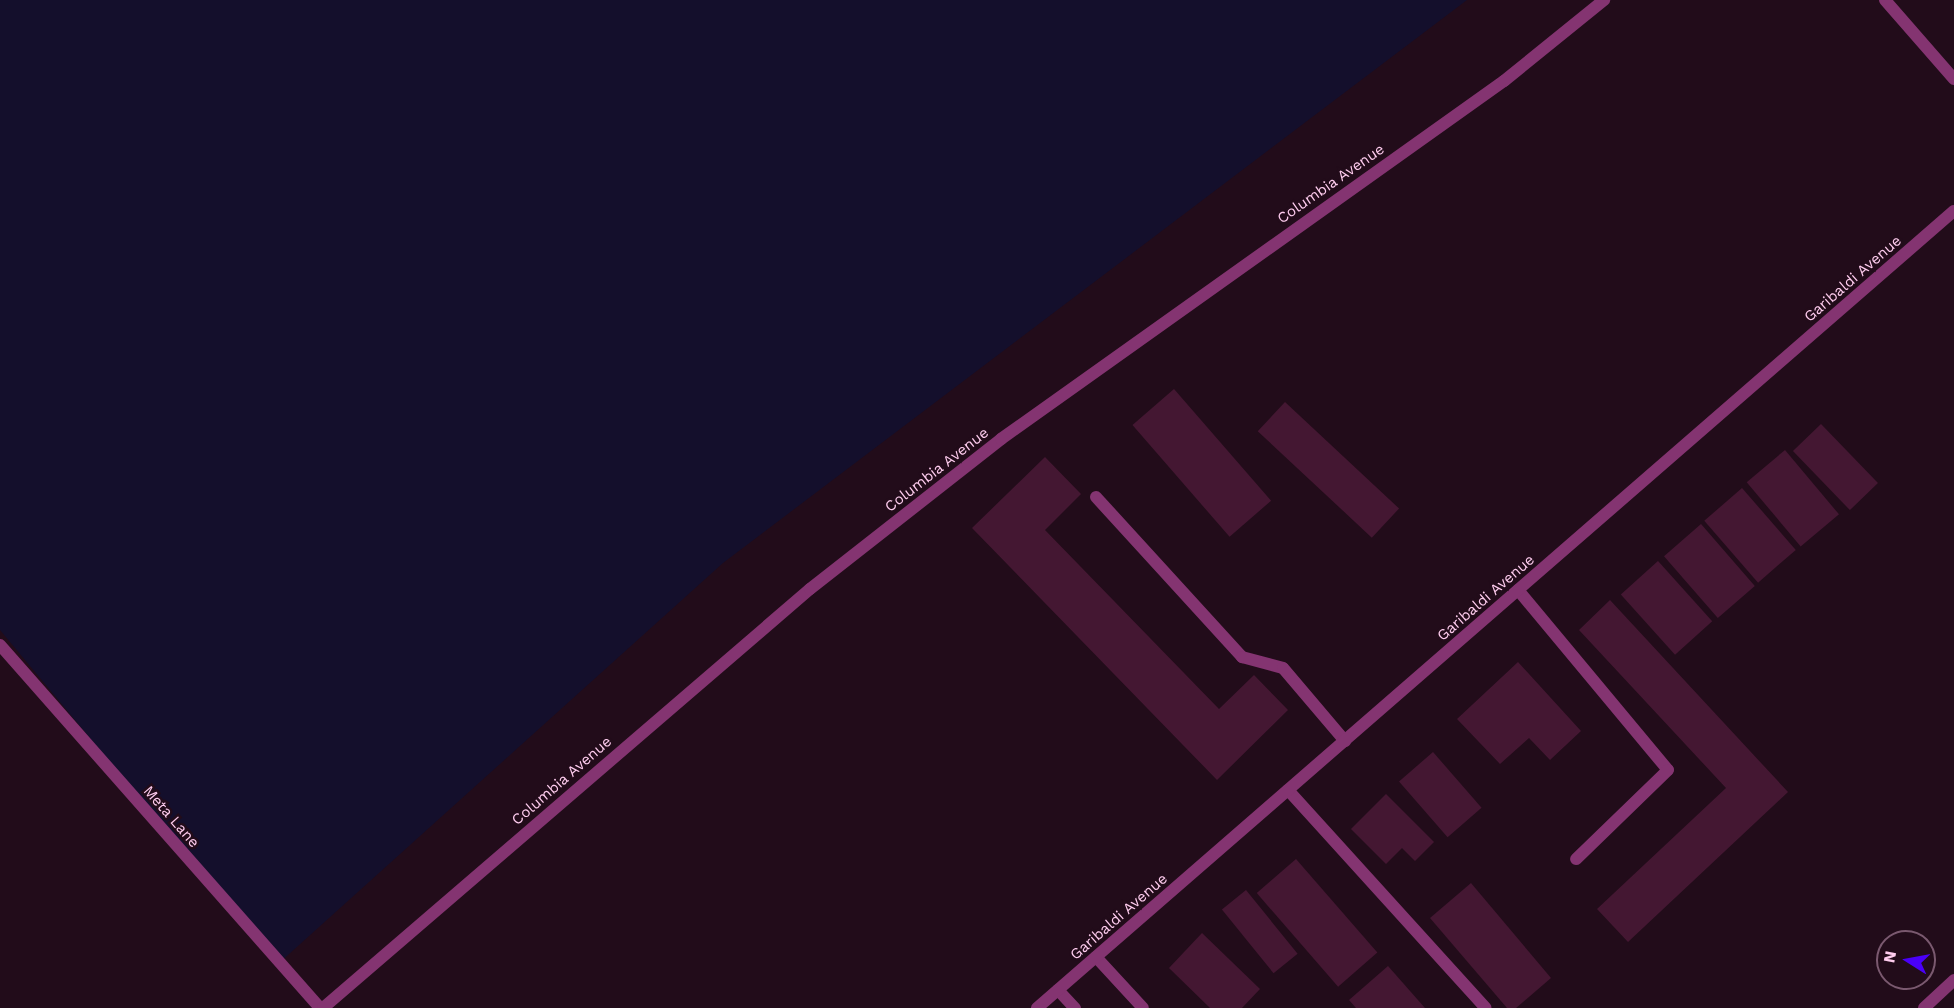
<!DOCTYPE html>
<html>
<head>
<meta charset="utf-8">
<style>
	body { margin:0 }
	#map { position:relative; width:1954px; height:1008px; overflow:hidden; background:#220c1a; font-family:"Work Sans",sans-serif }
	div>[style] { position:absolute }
	.green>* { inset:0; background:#140f2c }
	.building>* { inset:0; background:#441732; transform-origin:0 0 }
	.service>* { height:12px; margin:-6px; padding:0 6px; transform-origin:6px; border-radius:6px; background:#843471 }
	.minor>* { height:12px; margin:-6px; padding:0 6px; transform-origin:6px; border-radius:6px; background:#843471 }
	span { translate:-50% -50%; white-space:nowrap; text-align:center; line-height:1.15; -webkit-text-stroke:5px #220c1a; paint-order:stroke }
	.street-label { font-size:15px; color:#ffcdef }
	.north { position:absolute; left:1876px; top:930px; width:60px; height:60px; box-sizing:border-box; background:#220c1a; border:2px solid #7a596f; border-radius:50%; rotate:281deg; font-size:16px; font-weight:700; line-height:24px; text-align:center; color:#ffcdef }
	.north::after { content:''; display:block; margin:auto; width:21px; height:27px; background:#4a00f8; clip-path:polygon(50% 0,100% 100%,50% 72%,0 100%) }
</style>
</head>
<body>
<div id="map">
	<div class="green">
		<div style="clip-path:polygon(0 0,1467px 0,723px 563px,278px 964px,0 630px)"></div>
	</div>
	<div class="building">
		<div style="left:1174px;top:389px;width:148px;height:55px;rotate:49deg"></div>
		<div style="left:1285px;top:402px;width:156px;height:40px;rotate:43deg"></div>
		<div style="left:1821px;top:424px;width:82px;height:39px;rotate:46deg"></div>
		<div style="left:1785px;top:450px;width:84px;height:50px;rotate:50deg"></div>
		<div style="clip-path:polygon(1045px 457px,1081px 494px,1045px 530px,1219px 709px,1254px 675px,1288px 710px,1217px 780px,972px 528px)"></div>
		<div style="left:1742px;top:488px;width:82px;height:50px;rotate:49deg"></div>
		<div style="left:1701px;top:524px;width:82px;height:49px;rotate:49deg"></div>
		<div style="left:1658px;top:561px;width:81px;height:50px;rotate:48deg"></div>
		<div style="clip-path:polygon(1610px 600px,1788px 792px,1628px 942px,1597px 909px,1726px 788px,1579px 630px)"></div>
		<div style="clip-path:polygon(1518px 662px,1581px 731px,1550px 760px,1529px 738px,1500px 764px,1457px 719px)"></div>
		<div style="left:1433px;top:752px;width:74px;height:45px;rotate:49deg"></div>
		<div style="clip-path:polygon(1386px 794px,1434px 842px,1415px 861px,1402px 848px,1386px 864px,1351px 829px)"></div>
		<div style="left:1296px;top:859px;width:124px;height:52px;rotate:49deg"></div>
		<div style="clip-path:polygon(1471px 883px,1551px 978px,1516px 1008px,1507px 1008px,1430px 918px)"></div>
		<div style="left:1246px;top:890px;width:82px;height:31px;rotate:51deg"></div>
		<div style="clip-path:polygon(1202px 933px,1260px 989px,1242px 1008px,1210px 1008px,1169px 968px)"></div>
		<div style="clip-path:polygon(1388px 966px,1425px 1008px,1356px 1008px,1349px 1000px)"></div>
	</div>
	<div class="service">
		<div style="left:1096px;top:497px;width:217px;rotate:47.6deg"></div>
		<div style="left:1242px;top:657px;width:42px;rotate:15deg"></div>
		<div style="left:1283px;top:668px;width:96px;rotate:49.7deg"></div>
		<div style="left:1518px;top:590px;width:234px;rotate:50.2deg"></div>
		<div style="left:1668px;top:770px;width:128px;rotate:135.9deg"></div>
		<div style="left:1288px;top:790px;width:294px;rotate:47.8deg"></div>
		<div style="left:1096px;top:957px;width:69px;rotate:47.3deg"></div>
		<div style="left:1058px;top:990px;width:25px;rotate:47deg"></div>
	</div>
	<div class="minor">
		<div style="left:1885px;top:0;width:105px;rotate:48.9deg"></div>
		<div style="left:0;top:645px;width:484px;rotate:48.6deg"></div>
		<div style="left:323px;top:1008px;width:642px;rotate:-40.71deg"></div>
		<div style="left:810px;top:589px;width:243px;rotate:-38.1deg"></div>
		<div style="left:1001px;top:439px;width:617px;rotate:-35.44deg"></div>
		<div style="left:1504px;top:81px;width:129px;rotate:-39deg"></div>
		<div style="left:1037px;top:1008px;width:1215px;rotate:-41deg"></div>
		<div style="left:1924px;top:1008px;width:41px;rotate:-43deg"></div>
	</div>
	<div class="street-label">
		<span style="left:1331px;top:184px;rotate:-35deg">Columbia Avenue</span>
		<span style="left:1853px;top:279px;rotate:-41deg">Garibaldi Avenue</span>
		<span style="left:937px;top:470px;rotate:-38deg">Columbia Avenue</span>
		<span style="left:1486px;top:598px;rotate:-41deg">Garibaldi Avenue</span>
		<span style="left:562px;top:781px;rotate:-41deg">Columbia Avenue</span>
		<span style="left:171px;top:817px;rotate:49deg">Meta Lane</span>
		<span style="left:1119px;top:917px;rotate:-41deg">Garibaldi Avenue</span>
	</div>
	<div class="north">N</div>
</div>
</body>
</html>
